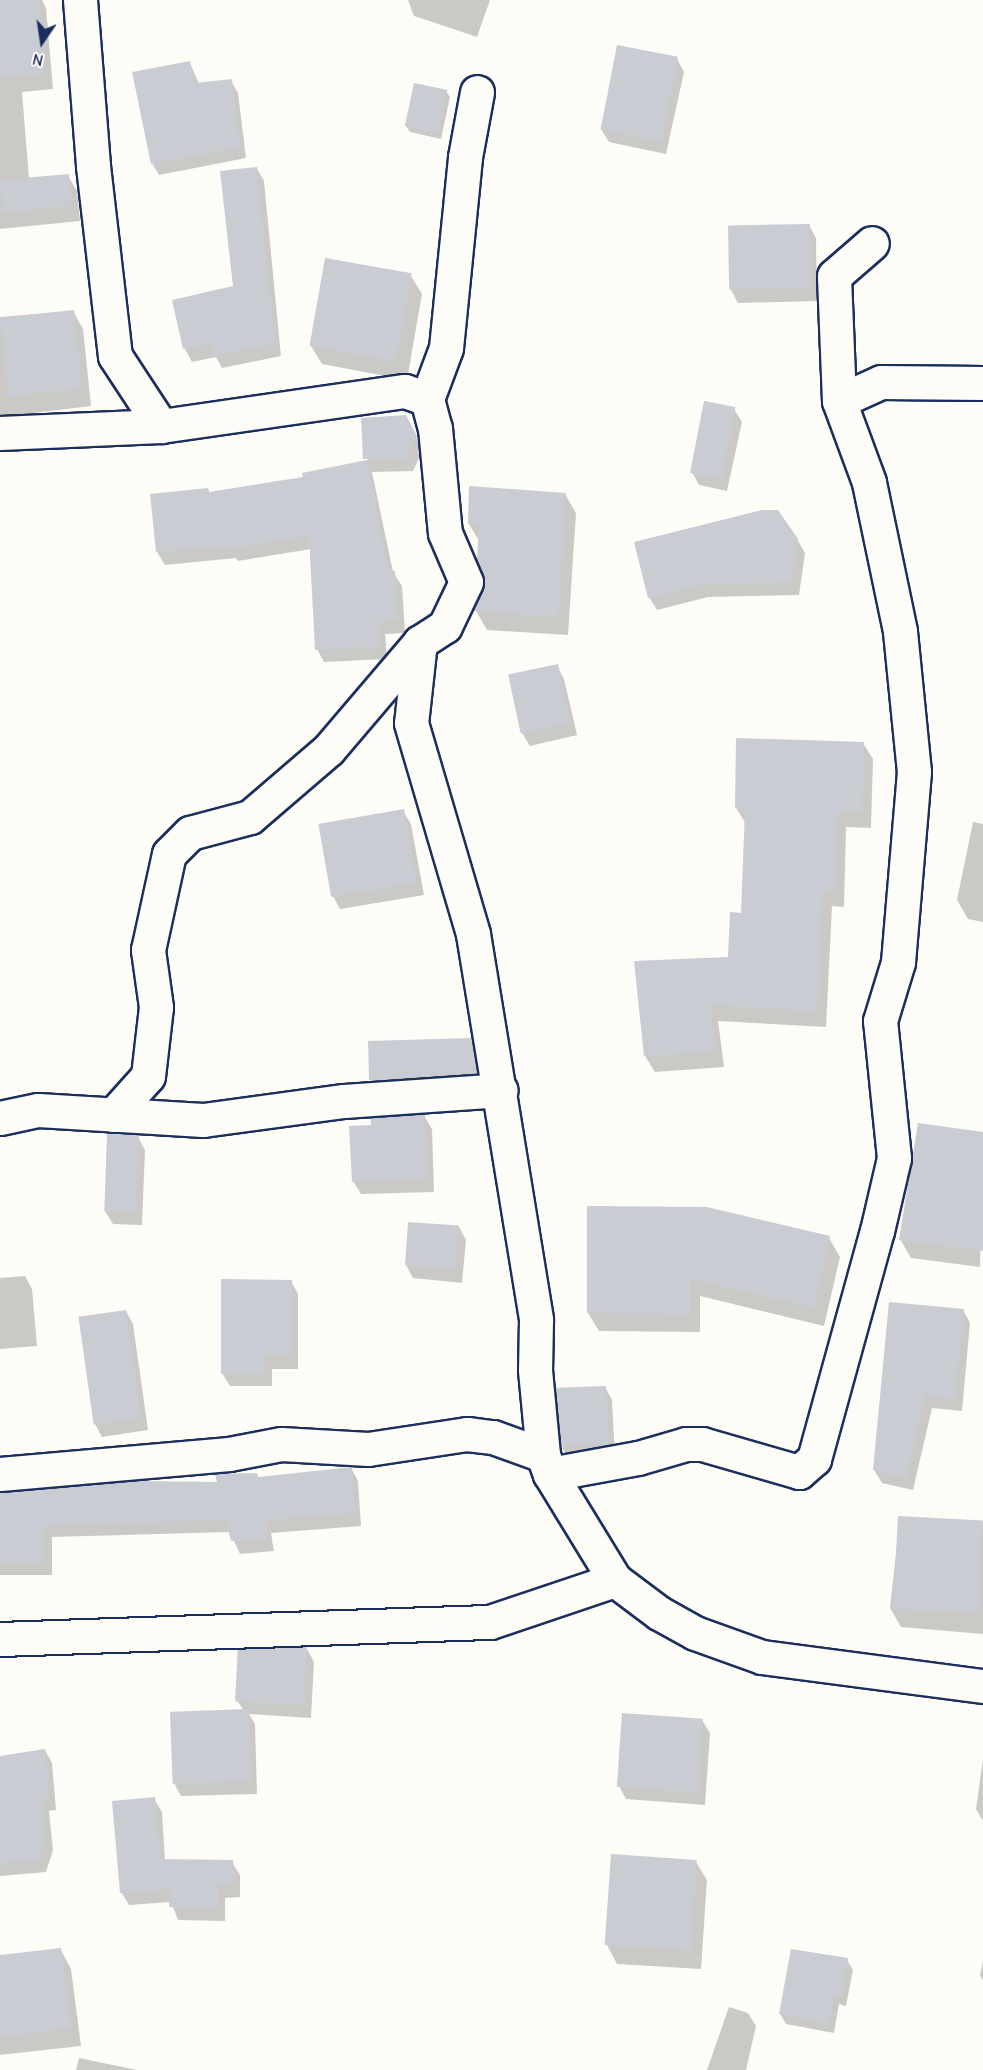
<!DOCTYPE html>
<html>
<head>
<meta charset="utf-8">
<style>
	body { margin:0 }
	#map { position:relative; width:983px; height:2070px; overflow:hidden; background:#fdfcf7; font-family:"Comic Neue",sans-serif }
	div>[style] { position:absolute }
	.shadow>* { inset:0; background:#0003 }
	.building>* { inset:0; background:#c9ccd3; transform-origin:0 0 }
	.roads { filter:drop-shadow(2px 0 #1b2f5e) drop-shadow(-2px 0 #1b2f5e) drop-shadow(0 2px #1b2f5e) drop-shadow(0 -2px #1b2f5e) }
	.minor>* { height:33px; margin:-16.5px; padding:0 16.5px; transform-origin:16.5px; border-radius:16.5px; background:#fdfcf7 }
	span { translate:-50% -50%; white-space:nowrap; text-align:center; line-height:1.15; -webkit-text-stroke:4.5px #fdfcf7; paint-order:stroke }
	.north { position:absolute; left:12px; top:12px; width:60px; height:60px; -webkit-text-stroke:4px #fdfcf7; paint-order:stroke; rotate:193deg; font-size:16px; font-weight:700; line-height:24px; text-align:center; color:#1b2f5e }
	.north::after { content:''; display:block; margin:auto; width:21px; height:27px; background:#1b2f5e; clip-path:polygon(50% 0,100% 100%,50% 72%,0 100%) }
</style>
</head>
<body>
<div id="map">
	<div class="shadow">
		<div style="clip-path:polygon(0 0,42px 0,46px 8px,53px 89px,22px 92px,29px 179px,68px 176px,77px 191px,80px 221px,0 229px)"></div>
		<div style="clip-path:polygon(408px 0,490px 0,477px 37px,414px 16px)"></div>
		<div style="clip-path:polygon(677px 59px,684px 72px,666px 154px,609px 142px,601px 129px)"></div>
		<div style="clip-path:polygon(190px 63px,199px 84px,231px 81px,238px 93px,246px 158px,159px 175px,152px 163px)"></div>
		<div style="clip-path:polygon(446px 91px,450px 97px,441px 139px,410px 132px,406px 126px)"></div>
		<div style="clip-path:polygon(257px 169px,264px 181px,281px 356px,222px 368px,216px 357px,192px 362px,185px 349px,173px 301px,234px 288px)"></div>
		<div style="clip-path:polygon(809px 225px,816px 238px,817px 301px,738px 303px,731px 290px,729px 226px)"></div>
		<div style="clip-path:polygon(411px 276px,422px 294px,407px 380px,322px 364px,311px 346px)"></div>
		<div style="clip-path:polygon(73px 311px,83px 329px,91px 406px,0 417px,0 317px)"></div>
		<div style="clip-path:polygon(734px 409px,742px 422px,727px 491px,699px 485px,692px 472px)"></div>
		<div style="clip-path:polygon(405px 417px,423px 450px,413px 471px,372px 472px,393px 572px,402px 586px,405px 633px,385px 634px,387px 659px,324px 662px,317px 649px,311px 549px,238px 561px,236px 558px,165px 565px,157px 552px,151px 495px,208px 490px,210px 493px,305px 478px,366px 462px)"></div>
		<div style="clip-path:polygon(565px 494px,576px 513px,568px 635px,487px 630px,476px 611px,486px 582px,479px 541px,469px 524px)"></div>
		<div style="clip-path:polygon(797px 539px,805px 553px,799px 595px,708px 597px,657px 610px,649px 597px)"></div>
		<div style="clip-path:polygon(557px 666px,564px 679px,577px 735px,530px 746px,522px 733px)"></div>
		<div style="clip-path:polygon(863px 743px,873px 759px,871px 828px,846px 827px,844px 907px,832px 906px,826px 1027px,718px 1021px,724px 1067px,655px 1072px,645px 1056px,635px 962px,730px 958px,743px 915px,746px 824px,736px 808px)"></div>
		<div style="clip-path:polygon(403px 811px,411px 824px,424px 895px,340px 909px,333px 896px)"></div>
		<div style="clip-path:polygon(973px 822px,983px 824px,983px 922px,968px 919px,957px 900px)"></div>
		<div style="clip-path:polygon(470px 1040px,478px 1053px,483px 1086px,378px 1093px,371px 1080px,369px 1043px)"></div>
		<div style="clip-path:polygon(424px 1116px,432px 1129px,434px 1192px,361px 1194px,353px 1181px,373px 1127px)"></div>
		<div style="clip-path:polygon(138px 1137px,145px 1150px,142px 1225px,113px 1224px,105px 1211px)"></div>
		<div style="clip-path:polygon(983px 1138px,980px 1267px,911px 1258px,900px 1239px)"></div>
		<div style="clip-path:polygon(588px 1208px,829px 1238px,840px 1257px,824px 1326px,700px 1296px,700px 1332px,599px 1331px,588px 1313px)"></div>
		<div style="clip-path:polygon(459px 1227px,466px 1240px,462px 1283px,413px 1278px,406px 1265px)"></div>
		<div style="clip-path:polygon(25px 1276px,32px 1289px,37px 1346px,0 1349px,0 1278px)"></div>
		<div style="clip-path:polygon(291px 1281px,298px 1294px,298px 1369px,272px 1369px,272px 1386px,230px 1386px,222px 1373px)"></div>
		<div style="clip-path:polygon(963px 1310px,970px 1323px,962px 1411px,932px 1408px,913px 1490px,882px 1483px,874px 1470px)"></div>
		<div style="clip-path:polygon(126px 1311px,133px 1324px,148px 1430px,102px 1437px,95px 1424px)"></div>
		<div style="clip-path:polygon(605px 1387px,612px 1400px,615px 1457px,570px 1462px,563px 1449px,557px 1389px)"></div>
		<div style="clip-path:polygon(351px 1468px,358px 1481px,361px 1526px,271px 1533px,274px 1551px,240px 1554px,230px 1532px,52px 1537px,52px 1575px,0 1575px,0 1494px,219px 1484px)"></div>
		<div style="clip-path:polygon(900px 1517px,983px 1522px,983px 1634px,901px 1627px,890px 1608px)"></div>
		<div style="clip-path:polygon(307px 1649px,314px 1662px,311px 1718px,249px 1714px,255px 1724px,257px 1794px,181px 1796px,174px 1783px,171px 1713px,244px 1711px,237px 1700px)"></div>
		<div style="clip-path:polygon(702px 1720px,710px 1733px,705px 1805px,626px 1799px,619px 1786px)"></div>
		<div style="clip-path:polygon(45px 1750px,52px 1763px,56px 1810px,49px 1811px,53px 1850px,46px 1872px,0 1876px,0 1757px)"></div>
		<div style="clip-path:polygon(983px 1759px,983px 1821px,976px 1809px)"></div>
		<div style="clip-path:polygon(154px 1799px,162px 1812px,165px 1861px,232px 1862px,240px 1875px,240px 1897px,225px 1898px,225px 1921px,178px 1920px,171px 1902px,129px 1905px,121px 1892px)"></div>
		<div style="clip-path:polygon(696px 1862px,707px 1880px,701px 1969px,617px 1964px,607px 1945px)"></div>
		<div style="clip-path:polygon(61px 1950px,71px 1969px,81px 2046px,0 2055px,0 1957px)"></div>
		<div style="clip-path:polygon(847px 1960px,853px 1970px,846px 2006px,839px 2004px,834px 2033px,786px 2024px,780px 2014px)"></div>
		<div style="clip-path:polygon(983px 1961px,983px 1981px,980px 1975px)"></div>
		<div style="clip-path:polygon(729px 2007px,748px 2013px,756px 2026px,746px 2070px,707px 2070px)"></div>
		<div style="clip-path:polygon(79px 2058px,137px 2070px,76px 2070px)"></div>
	</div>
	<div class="building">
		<div style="clip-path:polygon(0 0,39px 0,45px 74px,0 78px)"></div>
		<div style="left:617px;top:45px;width:62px;height:86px;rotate:11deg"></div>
		<div style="clip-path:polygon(190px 61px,195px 83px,232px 79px,240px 147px,151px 164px,132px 72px)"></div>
		<div style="left:414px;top:83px;width:34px;height:44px;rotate:12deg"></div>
		<div style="clip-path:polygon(257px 167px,275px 343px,213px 356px,210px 343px,183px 349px,172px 300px,233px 286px,220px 171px)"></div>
		<div style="left:69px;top:174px;width:32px;height:69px;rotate:85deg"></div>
		<div style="left:810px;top:224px;width:64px;height:82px;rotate:89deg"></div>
		<div style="left:325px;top:258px;width:88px;height:89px;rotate:10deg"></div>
		<div style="left:74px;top:310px;width:79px;height:74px;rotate:84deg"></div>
		<div style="left:704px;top:401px;width:32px;height:73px;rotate:11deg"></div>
		<div style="clip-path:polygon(406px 415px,417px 436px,406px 459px,363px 459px,361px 418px)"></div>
		<div style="clip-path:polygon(367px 460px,388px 570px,395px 571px,398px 620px,379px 621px,380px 646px,315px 650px,309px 536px,229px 548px,228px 545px,156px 552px,150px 494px,208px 488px,209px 492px,303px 477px,302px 473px)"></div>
		<div style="clip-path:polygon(469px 486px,566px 493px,558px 617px,474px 611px,485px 582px,477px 560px,479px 525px,468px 524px)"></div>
		<div style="clip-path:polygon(762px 510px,778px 510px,798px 539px,792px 582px,700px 585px,648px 598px,634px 542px)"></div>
		<div style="left:558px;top:664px;width:60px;height:51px;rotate:78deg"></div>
		<div style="clip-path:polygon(736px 738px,864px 742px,862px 812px,838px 811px,836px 891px,823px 890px,817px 1011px,710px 1005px,716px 1052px,644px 1056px,634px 961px,728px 957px,730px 912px,741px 913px,745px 809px,735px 808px)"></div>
		<div style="left:404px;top:809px;width:74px;height:87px;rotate:80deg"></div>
		<div style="clip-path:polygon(471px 1038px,477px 1073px,369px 1080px,368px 1041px)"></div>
		<div style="clip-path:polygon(425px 1114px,428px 1179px,352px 1182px,349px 1126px,371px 1125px,371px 1118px)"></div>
		<div style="clip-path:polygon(918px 1123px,983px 1132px,983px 1251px,899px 1240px)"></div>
		<div style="left:107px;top:1134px;width:32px;height:77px;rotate:2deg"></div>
		<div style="clip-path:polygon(587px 1206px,707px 1207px,830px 1236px,814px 1308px,690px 1279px,690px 1314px,587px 1313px)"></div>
		<div style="left:408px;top:1222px;width:51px;height:43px;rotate:4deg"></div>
		<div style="clip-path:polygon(221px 1279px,292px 1280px,292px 1356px,265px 1356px,265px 1374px,221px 1374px)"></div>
		<div style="clip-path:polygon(889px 1302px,964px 1309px,955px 1399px,925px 1395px,906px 1478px,873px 1470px)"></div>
		<div style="left:126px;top:1310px;width:109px;height:48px;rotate:82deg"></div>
		<div style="left:606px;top:1386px;width:58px;height:50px;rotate:88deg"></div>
		<div style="clip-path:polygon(352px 1467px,355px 1513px,265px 1520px,268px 1538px,231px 1541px,226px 1520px,45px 1525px,45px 1562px,0 1562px,0 1492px,137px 1481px,217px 1482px,215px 1474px,257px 1473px,258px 1477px)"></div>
		<div style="left:898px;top:1516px;width:85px;height:93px;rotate:3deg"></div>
		<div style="left:307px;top:1647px;width:58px;height:69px;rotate:93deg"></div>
		<div style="left:249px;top:1709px;width:72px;height:79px;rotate:88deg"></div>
		<div style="left:622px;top:1713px;width:81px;height:74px;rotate:4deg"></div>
		<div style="clip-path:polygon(45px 1749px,49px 1797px,43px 1798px,46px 1836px,39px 1860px,0 1863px,0 1756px)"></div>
		<div style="clip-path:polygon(155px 1797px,160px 1859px,233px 1860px,234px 1884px,218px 1885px,218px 1909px,169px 1907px,170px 1889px,120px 1893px,112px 1801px)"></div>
		<div style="left:611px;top:1854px;width:86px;height:91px;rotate:4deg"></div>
		<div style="clip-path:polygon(61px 1948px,71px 2028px,0 2036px,0 1955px)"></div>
		<div style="clip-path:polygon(791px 1949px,848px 1958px,841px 1996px,834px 1995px,829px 2024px,779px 2014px)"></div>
	</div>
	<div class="roads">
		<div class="minor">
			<div style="left:80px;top:0;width:167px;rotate:85.5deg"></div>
			<div style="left:93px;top:166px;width:191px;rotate:83.4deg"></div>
			<div style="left:115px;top:356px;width:84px;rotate:56.7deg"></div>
			<div style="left:427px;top:399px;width:54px;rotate:-69.6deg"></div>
			<div style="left:446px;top:348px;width:192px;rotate:-84.3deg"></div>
			<div style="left:465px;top:157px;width:66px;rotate:-79.5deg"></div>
			<div style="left:839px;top:401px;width:46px;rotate:-24.3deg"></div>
			<div style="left:881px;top:382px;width:102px;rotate:0.6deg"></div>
			<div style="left:0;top:433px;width:161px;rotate:-2.5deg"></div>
			<div style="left:161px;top:426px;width:246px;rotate:-8.2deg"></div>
			<div style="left:405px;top:391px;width:23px;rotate:20deg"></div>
			<div style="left:427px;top:399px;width:30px;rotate:75deg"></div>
			<div style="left:435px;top:428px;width:105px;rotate:84.6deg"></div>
			<div style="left:445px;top:533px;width:53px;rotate:66.8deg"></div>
			<div style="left:466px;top:582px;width:49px;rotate:115.5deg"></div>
			<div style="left:445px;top:626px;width:30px;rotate:147deg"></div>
			<div style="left:420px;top:642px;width:81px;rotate:96.3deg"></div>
			<div style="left:411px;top:723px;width:220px;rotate:73.6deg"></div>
			<div style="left:473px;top:934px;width:391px;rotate:80.7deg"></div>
			<div style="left:536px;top:1320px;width:50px;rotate:91.1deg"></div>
			<div style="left:535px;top:1370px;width:85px;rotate:84.6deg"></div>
			<div style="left:543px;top:1455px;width:20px;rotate:70deg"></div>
			<div style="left:550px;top:1474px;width:124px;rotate:58.5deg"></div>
			<div style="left:113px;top:1115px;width:52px;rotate:-48.1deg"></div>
			<div style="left:148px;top:1076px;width:69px;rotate:-83.4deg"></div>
			<div style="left:156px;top:1007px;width:58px;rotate:-98deg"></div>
			<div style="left:148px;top:950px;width:98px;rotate:-77.7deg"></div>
			<div style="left:169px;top:854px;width:30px;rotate:-45deg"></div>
			<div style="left:190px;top:833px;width:62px;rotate:-14.9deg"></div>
			<div style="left:250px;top:817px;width:104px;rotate:-40.7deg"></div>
			<div style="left:329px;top:749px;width:140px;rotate:-49.6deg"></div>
			<div style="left:0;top:1118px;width:39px;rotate:-12deg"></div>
			<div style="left:38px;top:1110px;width:165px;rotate:3.5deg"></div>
			<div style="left:203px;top:1120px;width:142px;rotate:-7.7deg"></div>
			<div style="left:344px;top:1101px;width:157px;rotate:-4deg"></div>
			<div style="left:0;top:1474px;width:230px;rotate:-5deg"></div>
			<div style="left:229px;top:1454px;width:53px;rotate:-10.9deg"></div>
			<div style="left:281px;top:1444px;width:87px;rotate:3.3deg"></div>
			<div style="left:368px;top:1449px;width:100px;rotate:-8.6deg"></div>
			<div style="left:467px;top:1434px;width:26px;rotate:7deg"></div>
			<div style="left:493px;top:1437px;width:53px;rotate:19.8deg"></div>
			<div style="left:550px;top:1474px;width:89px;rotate:-10.3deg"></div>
			<div style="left:638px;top:1458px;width:50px;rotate:-16.3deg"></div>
			<div style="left:686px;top:1444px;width:16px"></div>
			<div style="left:702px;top:1444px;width:101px;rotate:16.1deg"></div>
			<div style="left:799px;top:1472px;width:20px;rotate:-41deg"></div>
			<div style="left:814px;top:1459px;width:237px;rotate:-74.6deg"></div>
			<div style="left:877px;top:1231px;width:75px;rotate:-76.9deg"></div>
			<div style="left:894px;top:1158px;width:138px;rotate:-95.8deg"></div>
			<div style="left:880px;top:1021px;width:62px;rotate:-73deg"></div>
			<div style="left:898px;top:962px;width:191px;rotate:-85.2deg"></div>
			<div style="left:914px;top:772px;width:142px;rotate:-95.7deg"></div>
			<div style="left:900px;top:631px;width:152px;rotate:-101.8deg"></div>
			<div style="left:869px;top:482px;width:86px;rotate:-110.3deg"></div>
			<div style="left:839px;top:401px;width:125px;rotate:-92.3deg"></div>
			<div style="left:834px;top:276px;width:50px;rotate:-41deg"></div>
			<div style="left:0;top:1639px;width:490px;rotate:-2deg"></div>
			<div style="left:490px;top:1622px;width:132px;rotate:-18.6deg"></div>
			<div style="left:615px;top:1580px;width:55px;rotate:36.9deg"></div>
			<div style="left:659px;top:1613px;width:41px;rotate:29.1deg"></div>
			<div style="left:695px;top:1633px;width:71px;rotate:19.7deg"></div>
			<div style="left:762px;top:1657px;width:223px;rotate:7.5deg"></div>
		</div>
	</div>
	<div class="north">N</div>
</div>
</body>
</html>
